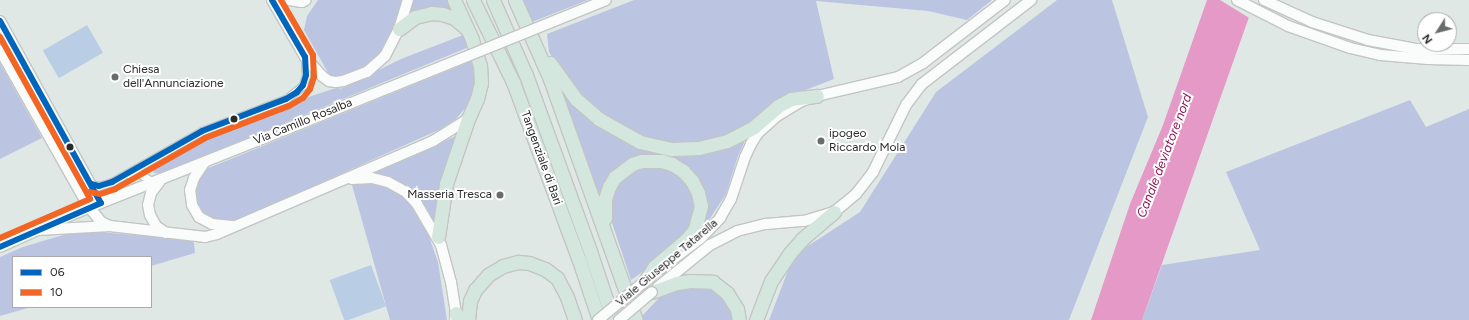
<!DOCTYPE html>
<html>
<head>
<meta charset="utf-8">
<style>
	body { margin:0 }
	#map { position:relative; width:1469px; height:320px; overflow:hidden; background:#e0e8e6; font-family:Figtree,sans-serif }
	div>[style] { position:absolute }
	.green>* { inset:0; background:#bbc5e2 }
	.pitch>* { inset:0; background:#b9cee5; transform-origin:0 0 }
	.water>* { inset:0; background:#e499c6 }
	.pier>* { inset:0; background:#e0e8e6 }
	.roads { filter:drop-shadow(1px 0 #c3c5c4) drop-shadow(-1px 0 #c3c5c4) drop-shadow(0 1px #c3c5c4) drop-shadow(0 -1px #c3c5c4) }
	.street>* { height:7px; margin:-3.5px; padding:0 3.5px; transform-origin:3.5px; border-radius:3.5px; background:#fafcfb }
	.secondary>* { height:10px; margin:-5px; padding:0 5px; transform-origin:5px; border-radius:5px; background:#fafcfb }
	.highway>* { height:13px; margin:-6.5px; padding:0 6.5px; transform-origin:6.5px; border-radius:6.5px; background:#d4e7df }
	.bridges { filter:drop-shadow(1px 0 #c3c5c4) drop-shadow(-1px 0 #c3c5c4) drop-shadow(0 1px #c3c5c4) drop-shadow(0 -1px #c3c5c4) }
	.secondary-bridge>* { height:10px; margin:-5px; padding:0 5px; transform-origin:5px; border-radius:5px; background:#fafcfb }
	.bus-1>* { height:6px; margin:-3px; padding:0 3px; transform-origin:3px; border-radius:3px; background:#0065bd }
	.bus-2>* { height:6px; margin:-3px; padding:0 3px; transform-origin:3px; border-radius:3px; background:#f26522 }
	.dots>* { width:11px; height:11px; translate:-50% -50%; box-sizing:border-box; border:2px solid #fff; border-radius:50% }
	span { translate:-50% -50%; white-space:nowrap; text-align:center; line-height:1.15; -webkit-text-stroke:4px #fff; paint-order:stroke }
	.poi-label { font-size:12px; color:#2a2a2a }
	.left { translate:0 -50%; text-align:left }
	.right { translate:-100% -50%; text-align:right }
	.street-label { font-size:12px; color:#2a2a2a }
	.water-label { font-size:13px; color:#911754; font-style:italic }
	.legend { position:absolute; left:12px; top:256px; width:140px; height:52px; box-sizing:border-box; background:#fff; border:1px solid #aaa; margin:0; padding:5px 7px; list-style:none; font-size:12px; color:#2a2a2a }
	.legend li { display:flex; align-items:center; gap:8px; height:20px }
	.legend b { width:20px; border:1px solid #aaa }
	.north { position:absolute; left:1417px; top:12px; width:40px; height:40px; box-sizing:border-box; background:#fff; border:1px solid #aaa; border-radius:50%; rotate:234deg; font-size:11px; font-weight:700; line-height:16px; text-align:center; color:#2a2a2a }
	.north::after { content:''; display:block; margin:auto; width:14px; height:18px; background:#6a6c6c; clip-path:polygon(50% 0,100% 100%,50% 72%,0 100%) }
</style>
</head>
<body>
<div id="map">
	<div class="green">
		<div style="clip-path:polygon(318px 0,403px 0,391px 38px,382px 53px,363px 68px,331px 78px,304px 30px,307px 16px)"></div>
		<div style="clip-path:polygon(411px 0,450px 0,458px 17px,408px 15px)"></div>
		<div style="clip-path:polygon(523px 0,588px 0,532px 22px)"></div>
		<div style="clip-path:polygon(634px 0,992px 0,967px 20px,928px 11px,816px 1px,834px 79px,790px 96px,742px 130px,719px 139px,691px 144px,665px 143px,644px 140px,589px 106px,563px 77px,549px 52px,547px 34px)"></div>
		<div style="clip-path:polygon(1057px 0,1112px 0,1148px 117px,1069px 320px,769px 320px,794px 255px,860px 212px,936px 92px)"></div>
		<div style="clip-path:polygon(0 31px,30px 84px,26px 86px,0 41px)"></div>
		<div style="clip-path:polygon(463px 35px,469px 47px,161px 174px,154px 173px,153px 170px,155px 165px,214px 133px,289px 105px,293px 102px,339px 87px,340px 89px,401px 59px)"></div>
		<div style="clip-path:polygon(474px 60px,476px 81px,468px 105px,456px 119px,441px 129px,231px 223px,216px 223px,204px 217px,196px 207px,194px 187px,206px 169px)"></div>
		<div style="clip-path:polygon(0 63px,42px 138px,0 159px)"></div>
		<div style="clip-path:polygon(31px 86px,81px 178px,80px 179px,79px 179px,27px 89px)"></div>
		<div style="clip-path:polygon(559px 86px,638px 145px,742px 139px,744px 143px,738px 156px,726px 194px,709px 220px,705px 220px,704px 217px,700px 187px,649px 156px,601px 195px,599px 194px)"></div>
		<div style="clip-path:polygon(1410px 100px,1426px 127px,1469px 109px,1469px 320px,1142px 320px,1162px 265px,1260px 250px,1226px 172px)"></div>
		<div style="clip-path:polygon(458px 135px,434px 224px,424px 207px,372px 174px)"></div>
		<div style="clip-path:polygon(657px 165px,680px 174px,688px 184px,696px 206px,693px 226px,651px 266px,631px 280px,610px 217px,612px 187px,627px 171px)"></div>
		<div style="clip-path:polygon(367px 182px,387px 186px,406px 197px,423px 220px,438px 262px,447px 320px,390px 320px,352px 185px)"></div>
		<div style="clip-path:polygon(100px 232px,191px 240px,194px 243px,195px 253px,151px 266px,151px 257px,13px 257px,13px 307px,31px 307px,0 316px,0 257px,23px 247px,56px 237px,71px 233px)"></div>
		<div style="clip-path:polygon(693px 283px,711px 288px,726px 297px,736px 320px,643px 320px,642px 316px,658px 299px,672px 287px)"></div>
	</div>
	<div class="pitch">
		<div style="left:87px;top:25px;width:32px;height:51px;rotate:60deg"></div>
		<div style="left:371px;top:265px;width:44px;height:44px;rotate:70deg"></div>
	</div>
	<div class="water">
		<div style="clip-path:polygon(1207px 0,1255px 0,1142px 320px,1091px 320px,1130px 204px,1163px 125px)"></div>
	</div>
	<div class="pier">
		<div style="clip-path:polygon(1220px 0,1257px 0,1251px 19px)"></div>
	</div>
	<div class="roads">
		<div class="street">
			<div style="left:128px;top:174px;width:12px"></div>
			<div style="left:140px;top:174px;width:12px;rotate:31deg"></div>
			<div style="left:150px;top:180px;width:7px"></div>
			<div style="left:91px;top:184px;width:8px;rotate:14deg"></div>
			<div style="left:99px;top:186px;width:14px;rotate:-17deg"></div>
			<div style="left:112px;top:182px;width:103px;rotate:-29.5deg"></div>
			<div style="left:202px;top:131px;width:90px;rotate:-20.9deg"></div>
			<div style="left:286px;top:99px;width:22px;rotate:-39deg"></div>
			<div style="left:303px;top:85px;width:10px;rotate:-73deg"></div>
			<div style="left:306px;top:75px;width:18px;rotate:-93deg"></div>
		</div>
		<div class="secondary">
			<div style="left:272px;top:0;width:66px;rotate:59.9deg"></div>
			<div style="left:305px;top:57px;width:25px;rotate:48deg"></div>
			<div style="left:322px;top:76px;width:9px;rotate:36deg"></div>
			<div style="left:329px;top:81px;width:7px;rotate:8deg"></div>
			<div style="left:336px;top:82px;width:7px;rotate:-8deg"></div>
			<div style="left:343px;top:81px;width:26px;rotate:-21deg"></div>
			<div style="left:367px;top:72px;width:24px;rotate:-42deg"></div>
			<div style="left:385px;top:56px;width:30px;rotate:-63deg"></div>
			<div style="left:399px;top:29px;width:30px;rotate:-73deg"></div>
			<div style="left:289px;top:0;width:13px;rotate:9deg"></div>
			<div style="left:302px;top:2px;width:4px;rotate:-27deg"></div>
			<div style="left:1237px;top:0;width:57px;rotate:27deg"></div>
			<div style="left:1288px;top:26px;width:66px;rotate:19.5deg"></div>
			<div style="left:1350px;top:48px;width:31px;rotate:13deg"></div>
			<div style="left:1380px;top:55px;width:48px;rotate:4.8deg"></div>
			<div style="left:1428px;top:59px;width:41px;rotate:1.4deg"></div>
			<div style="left:1264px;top:0;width:53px;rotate:24.6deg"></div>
			<div style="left:1312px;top:22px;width:59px;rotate:17.8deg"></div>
			<div style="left:1368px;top:40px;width:49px;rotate:10.6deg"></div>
			<div style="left:1416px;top:49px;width:53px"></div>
			<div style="left:0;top:21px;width:208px;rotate:61deg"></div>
			<div style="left:0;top:50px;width:180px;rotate:60.5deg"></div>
			<div style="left:89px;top:207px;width:19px;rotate:51deg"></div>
			<div style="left:101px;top:222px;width:10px;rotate:24deg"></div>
			<div style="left:204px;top:163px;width:18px;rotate:124deg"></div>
			<div style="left:194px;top:178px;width:13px;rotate:108deg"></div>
			<div style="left:190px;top:190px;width:15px;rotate:82deg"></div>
			<div style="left:192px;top:205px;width:14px;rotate:60deg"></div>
			<div style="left:199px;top:217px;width:15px;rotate:28deg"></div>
			<div style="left:212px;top:224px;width:20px;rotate:6deg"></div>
			<div style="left:352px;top:179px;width:20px;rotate:-3deg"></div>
			<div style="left:372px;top:178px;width:16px;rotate:14deg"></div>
			<div style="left:388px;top:182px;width:21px;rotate:29deg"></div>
			<div style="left:406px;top:192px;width:16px;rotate:47deg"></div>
			<div style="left:417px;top:204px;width:48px;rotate:59.7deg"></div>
			<div style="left:441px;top:245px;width:38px;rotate:75deg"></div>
			<div style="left:451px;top:282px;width:31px;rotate:81deg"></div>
			<div style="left:456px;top:313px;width:7px;rotate:98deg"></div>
			<div style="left:160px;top:181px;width:15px;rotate:127deg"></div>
			<div style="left:151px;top:193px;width:12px;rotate:104deg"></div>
			<div style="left:148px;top:205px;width:10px;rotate:79deg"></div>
			<div style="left:150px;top:215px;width:13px;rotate:61deg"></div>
			<div style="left:156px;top:226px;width:12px;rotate:35deg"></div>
			<div style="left:38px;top:230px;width:72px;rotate:-3.2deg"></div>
			<div style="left:110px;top:226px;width:96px;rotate:6.6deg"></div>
			<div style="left:205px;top:237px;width:12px;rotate:-14deg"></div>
			<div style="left:217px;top:234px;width:235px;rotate:-23.3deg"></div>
			<div style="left:433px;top:141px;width:41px;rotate:-32.2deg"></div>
			<div style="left:0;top:247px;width:85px;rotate:-24.2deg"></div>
			<div style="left:78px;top:212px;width:219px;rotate:-21.7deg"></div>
			<div style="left:660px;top:269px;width:51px;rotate:-37.1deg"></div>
			<div style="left:701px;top:238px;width:28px;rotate:-46deg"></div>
			<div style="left:720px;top:218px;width:22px;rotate:-60deg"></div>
			<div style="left:731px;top:199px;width:44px;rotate:-71.6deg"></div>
			<div style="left:745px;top:157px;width:14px;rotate:-65deg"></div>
			<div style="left:751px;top:144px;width:13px;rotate:-58deg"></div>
			<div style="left:758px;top:133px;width:25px;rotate:-42deg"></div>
			<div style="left:777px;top:116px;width:29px;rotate:-31deg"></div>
			<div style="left:802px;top:101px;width:16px;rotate:-18deg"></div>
			<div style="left:817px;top:96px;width:83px;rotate:-13.2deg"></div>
			<div style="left:898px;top:77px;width:29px;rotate:-29deg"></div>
			<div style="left:923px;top:63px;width:103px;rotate:-37.5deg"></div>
			<div style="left:658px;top:287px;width:67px;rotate:-38.9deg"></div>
			<div style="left:710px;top:245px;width:30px;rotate:-27deg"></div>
			<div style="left:737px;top:231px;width:30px;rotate:-14deg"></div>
			<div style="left:766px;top:224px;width:38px;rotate:-5deg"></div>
			<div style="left:804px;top:221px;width:31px;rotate:-17deg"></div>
			<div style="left:834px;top:212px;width:13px;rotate:-39deg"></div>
			<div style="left:844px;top:204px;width:16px;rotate:-40deg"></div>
			<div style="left:856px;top:194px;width:28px;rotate:-52deg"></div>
			<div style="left:873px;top:172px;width:75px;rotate:-63.8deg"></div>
			<div style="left:906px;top:105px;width:26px;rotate:-53deg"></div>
			<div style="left:922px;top:84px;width:138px;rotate:-37.6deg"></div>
		</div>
		<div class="highway">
			<div style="left:473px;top:0;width:91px;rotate:64deg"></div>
			<div style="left:513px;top:82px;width:190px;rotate:69.7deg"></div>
			<div style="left:579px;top:260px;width:63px;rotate:71.6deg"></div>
			<div style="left:493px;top:0;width:82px;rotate:66.3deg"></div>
			<div style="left:526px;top:75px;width:190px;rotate:70deg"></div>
			<div style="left:591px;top:254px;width:70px;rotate:71.6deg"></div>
			<div style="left:515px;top:0;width:86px;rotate:66.1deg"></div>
			<div style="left:550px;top:79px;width:256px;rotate:70.4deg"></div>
			<div style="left:399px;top:29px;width:20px;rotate:-37deg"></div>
			<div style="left:415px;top:17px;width:17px;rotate:-13deg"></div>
			<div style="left:432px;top:13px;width:10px;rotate:6deg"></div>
			<div style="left:442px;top:14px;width:13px;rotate:18deg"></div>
			<div style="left:454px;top:18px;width:16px;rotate:40deg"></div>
			<div style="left:550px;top:63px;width:44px;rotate:54.2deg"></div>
			<div style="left:576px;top:99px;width:30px;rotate:41deg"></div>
			<div style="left:599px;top:119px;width:47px;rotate:29.3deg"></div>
			<div style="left:640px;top:142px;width:32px;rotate:13deg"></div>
			<div style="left:671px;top:149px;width:28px;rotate:-2deg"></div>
			<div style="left:699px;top:148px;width:29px;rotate:-14deg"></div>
			<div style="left:727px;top:141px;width:30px;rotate:-27deg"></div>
			<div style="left:754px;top:127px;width:32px;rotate:-41deg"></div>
			<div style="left:778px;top:106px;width:15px;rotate:-28deg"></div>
			<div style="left:791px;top:99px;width:26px;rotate:-7deg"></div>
			<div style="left:605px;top:218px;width:19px;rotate:-90deg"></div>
			<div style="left:605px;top:199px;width:13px;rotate:-72deg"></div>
			<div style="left:609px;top:187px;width:12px;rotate:-59deg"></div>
			<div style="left:615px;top:177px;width:21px;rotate:-37deg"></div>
			<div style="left:632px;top:164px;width:10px;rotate:-17deg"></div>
			<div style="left:642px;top:161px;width:20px"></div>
			<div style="left:662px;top:161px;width:10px;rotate:17deg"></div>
			<div style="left:672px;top:164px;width:13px;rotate:32deg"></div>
			<div style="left:683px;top:171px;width:13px;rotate:48deg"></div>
			<div style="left:692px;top:181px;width:13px;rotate:63deg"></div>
			<div style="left:698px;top:193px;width:13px;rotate:77deg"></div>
			<div style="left:701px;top:206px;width:24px;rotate:105deg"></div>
			<div style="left:695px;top:229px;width:13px;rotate:129deg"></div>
			<div style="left:687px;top:239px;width:43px;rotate:139.7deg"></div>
			<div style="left:654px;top:267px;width:17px;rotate:123deg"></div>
			<div style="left:438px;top:237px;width:54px;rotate:-81.4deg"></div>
			<div style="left:446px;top:184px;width:69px;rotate:-71.3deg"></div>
			<div style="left:468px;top:119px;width:22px;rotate:-66deg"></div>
			<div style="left:477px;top:99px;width:16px;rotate:-76deg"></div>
			<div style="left:481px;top:83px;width:17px;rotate:-93deg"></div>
			<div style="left:480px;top:66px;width:28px;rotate:-107deg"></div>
			<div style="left:472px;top:39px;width:43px;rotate:-114.8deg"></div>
			<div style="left:652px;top:292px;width:27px;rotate:-20deg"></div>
			<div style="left:677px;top:283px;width:13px;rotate:-9deg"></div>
			<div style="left:690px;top:281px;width:23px;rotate:2deg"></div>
			<div style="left:713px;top:282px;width:18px;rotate:38deg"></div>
			<div style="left:727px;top:293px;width:19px;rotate:58deg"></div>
			<div style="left:737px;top:309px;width:11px;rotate:80deg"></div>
			<div style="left:456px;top:313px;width:7px;rotate:74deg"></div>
			<div style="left:468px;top:320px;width:19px;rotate:-84deg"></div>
			<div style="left:470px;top:301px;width:12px;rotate:-66deg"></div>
			<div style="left:475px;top:290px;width:20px;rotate:-49deg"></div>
			<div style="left:488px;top:275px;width:17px;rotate:-31deg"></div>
			<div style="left:503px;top:266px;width:16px;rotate:-15deg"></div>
			<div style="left:518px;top:262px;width:11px;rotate:5deg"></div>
			<div style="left:529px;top:263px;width:17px;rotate:21deg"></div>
			<div style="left:545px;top:269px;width:15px;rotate:37deg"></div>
			<div style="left:557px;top:278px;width:21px;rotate:62deg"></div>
			<div style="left:567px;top:297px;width:24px;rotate:71deg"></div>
			<div style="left:756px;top:320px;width:42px;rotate:-69deg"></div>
			<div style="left:771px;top:281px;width:34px;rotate:-56deg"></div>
			<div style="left:790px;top:253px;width:18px;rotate:-49deg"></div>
			<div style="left:802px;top:239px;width:42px;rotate:-40.2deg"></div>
		</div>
	</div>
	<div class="bridges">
		<div class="secondary-bridge">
			<div style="left:282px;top:131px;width:349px;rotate:-22deg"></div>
			<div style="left:598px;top:320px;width:61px;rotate:-39.7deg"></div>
			<div style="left:619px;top:320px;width:43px;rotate:-40.3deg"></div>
		</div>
	</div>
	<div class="bus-1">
		<div style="left:0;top:21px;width:208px;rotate:61deg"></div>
		<div style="left:101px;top:203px;width:110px;rotate:156.5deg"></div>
		<div style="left:91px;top:184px;width:8px;rotate:14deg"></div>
		<div style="left:99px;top:186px;width:14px;rotate:-17deg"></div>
		<div style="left:112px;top:182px;width:103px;rotate:-29.5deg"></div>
		<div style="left:202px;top:131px;width:90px;rotate:-20.9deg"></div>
		<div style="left:286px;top:99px;width:13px;rotate:-32deg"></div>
		<div style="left:297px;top:92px;width:9px;rotate:-49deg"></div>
		<div style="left:303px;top:85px;width:10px;rotate:-73deg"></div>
		<div style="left:306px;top:75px;width:18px;rotate:-93deg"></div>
		<div style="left:305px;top:57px;width:66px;rotate:-120.1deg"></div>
	</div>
	<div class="bus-2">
		<div style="left:0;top:37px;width:185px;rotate:60.9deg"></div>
		<div style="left:90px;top:199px;width:98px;rotate:156.6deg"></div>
		<div style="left:89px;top:192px;width:11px;rotate:10deg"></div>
		<div style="left:100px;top:194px;width:16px;rotate:-18deg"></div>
		<div style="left:115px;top:189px;width:103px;rotate:-29.5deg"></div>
		<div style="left:205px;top:138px;width:90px;rotate:-20.9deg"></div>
		<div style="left:289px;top:106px;width:16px;rotate:-30deg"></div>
		<div style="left:303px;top:98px;width:11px;rotate:-52deg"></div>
		<div style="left:310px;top:89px;width:13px;rotate:-72deg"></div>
		<div style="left:314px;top:77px;width:22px;rotate:-93deg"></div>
		<div style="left:313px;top:55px;width:64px;rotate:-120.2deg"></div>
	</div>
	<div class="dots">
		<div style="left:115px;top:77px;background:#6a6c6c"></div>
		<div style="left:234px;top:119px;background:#2a2a2a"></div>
		<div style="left:821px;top:141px;background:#6a6c6c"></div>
		<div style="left:70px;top:147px;background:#2a2a2a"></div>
		<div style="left:500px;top:195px;background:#6a6c6c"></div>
	</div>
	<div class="poi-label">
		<span class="left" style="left:123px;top:77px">Chiesa<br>dell'Annunciazione</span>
		<span class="left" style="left:829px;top:141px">ipogeo<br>Riccardo Mola</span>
		<span class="right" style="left:492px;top:195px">Masseria Tresca</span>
	</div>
	<div class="street-label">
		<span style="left:303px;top:122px;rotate:-22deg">Via Camillo Rosalba</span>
		<span style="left:541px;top:158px;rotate:70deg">Tangenziale di Bari</span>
		<span style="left:667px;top:263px;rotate:-40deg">Viale Giuseppe Tatarella</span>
	</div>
	<div class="water-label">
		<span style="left:1165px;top:156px;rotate:-69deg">Canale deviatore nord</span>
	</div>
	<ul class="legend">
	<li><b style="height:5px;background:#0065bd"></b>06</li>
	<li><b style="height:5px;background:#f26522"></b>10</li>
	</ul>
	<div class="north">N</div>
</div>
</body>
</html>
